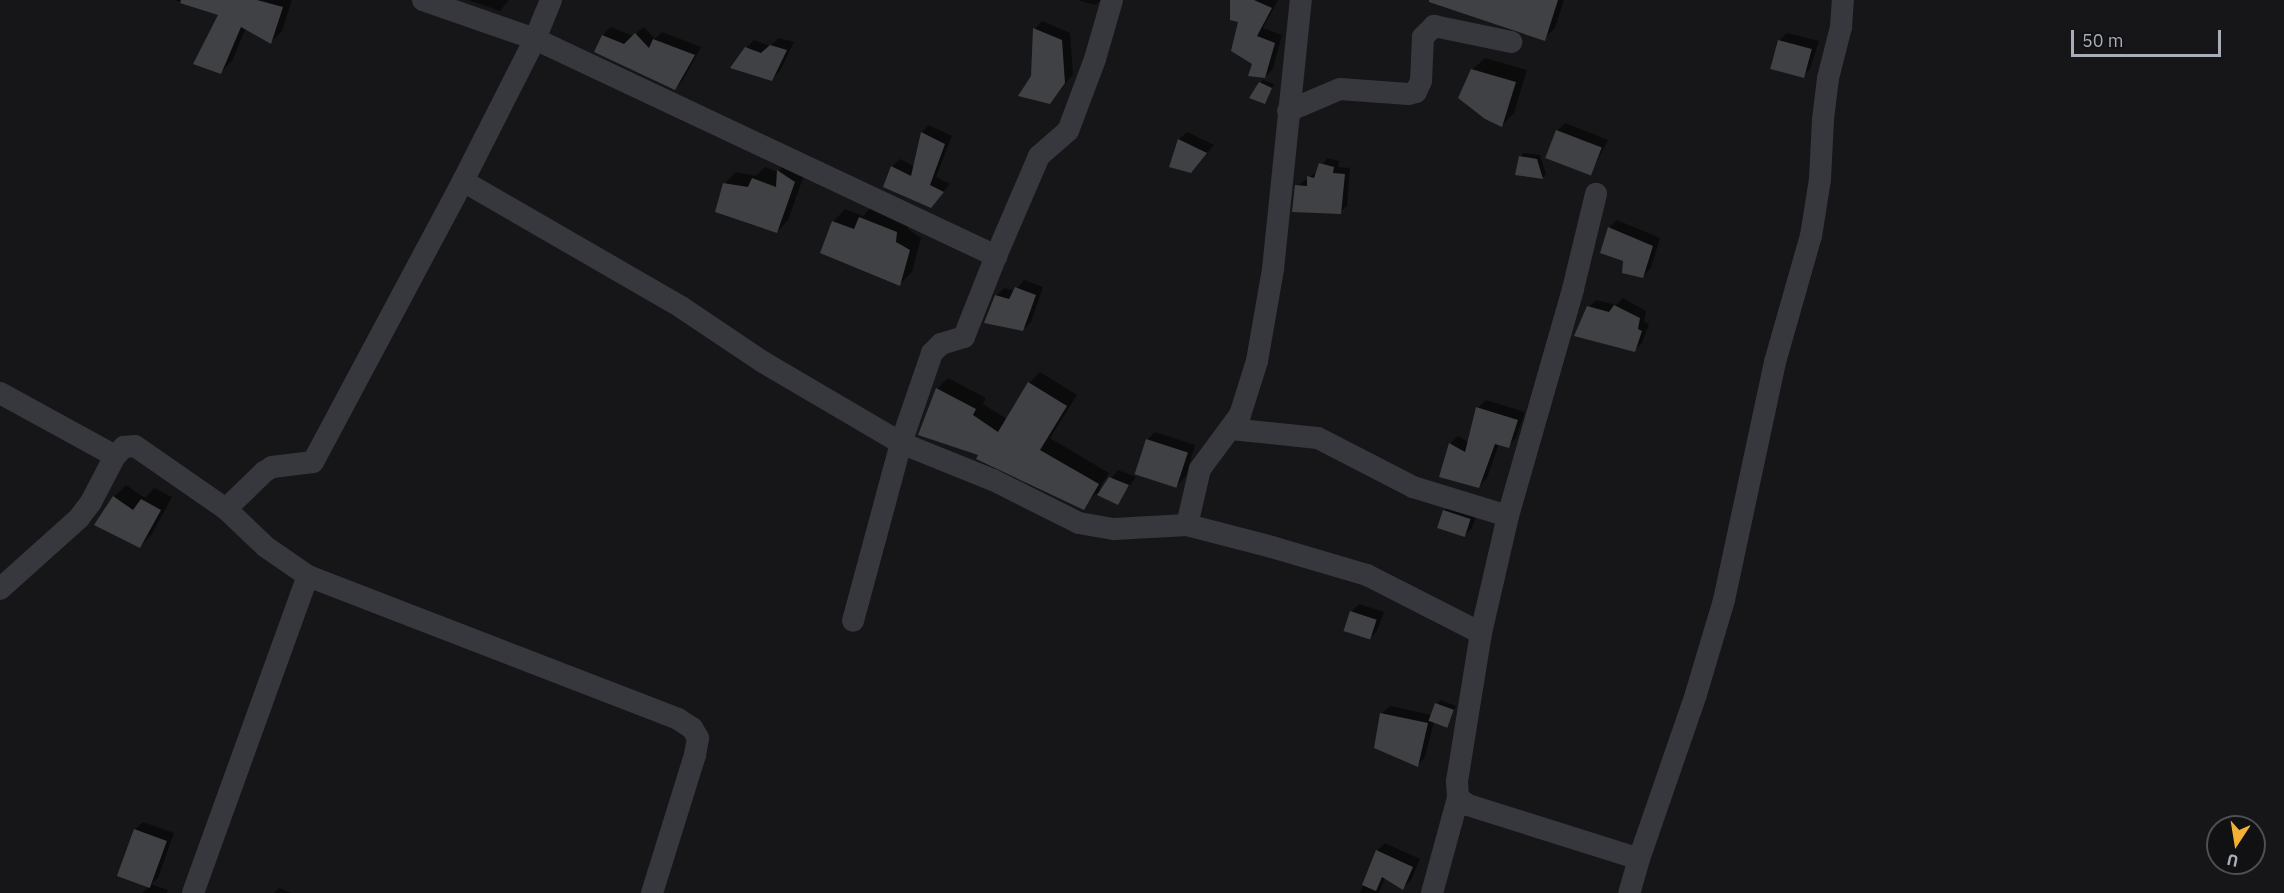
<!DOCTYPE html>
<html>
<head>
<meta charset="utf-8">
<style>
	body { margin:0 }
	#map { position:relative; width:2284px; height:893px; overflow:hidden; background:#161618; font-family:"IBM Plex Sans",sans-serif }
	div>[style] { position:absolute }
	.shadow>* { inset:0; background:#0007 }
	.building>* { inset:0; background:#404145; transform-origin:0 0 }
	.street>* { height:22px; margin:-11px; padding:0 11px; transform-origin:11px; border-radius:11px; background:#37383d }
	span { translate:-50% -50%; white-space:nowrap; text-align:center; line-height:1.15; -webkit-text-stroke:6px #111113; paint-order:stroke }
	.north { position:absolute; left:2206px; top:815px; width:60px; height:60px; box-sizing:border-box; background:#111113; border:2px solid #4d4f55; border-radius:50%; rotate:192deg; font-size:16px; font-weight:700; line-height:24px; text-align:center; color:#a8adb8 }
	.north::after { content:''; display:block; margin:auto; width:21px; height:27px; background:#f2b134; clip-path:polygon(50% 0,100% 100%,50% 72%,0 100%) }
	.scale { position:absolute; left:2071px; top:30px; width:150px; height:27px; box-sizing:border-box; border:3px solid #a8adb8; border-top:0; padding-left:8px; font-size:18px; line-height:21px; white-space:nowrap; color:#a8adb8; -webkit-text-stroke:4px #111113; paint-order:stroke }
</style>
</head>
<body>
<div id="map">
	<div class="shadow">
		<div style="clip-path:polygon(174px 0,292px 0,282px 31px,271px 42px,246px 28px,232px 61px,221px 72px,220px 15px)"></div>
		<div style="clip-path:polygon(468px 0,509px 0,500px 11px)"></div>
		<div style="clip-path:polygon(1078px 0,1101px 0,1095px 5px)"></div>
		<div style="clip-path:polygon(1231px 0,1278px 0,1263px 28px,1282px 35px,1273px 69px,1265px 77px,1253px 63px)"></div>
		<div style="clip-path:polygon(1452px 0,1564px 0,1555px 28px,1544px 39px)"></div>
		<div style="clip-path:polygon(1042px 21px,1070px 33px,1073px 74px,1050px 103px,1032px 77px,1035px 29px)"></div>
		<div style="clip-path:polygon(611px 27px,633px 36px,644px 27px,655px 39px,662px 32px,701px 47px,683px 80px,675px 88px,596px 51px,603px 35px)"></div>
		<div style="clip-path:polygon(1787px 33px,1819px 41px,1810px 69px,1802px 77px,1779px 41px)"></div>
		<div style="clip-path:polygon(779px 38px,794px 42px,780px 71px,772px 79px,746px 48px,754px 40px,770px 46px)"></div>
		<div style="clip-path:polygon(1485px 58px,1527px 70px,1514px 113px,1502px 125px,1472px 70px)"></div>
		<div style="clip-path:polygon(1263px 80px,1274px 84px,1265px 102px,1260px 83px)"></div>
		<div style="clip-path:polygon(1565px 123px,1608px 140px,1595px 165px,1587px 173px,1557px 131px)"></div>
		<div style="clip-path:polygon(929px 125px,952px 136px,936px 177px,950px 184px,938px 198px,892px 167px,900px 159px,915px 167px,922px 132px)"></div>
		<div style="clip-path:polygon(1187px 132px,1214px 145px,1191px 171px,1171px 165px,1179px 139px)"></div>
		<div style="clip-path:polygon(1524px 153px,1540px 155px,1546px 174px,1543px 177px,1517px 173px,1521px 156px)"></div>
		<div style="clip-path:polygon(1327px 158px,1339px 161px,1338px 167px,1350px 168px,1347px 206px,1340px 212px,1297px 186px,1318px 171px)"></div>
		<div style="clip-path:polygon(789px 159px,806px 170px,788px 220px,777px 232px,724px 184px,736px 172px,756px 176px,765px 167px,778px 172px)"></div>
		<div style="clip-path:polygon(872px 206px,908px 220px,908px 229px,921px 238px,912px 272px,900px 284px,833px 222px,845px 209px,863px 216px)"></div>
		<div style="clip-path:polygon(1617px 220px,1660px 238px,1651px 268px,1643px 276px,1625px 260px,1609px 228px)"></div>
		<div style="clip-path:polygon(1024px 280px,1043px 287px,1031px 322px,1023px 330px,996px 296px,1004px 288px,1015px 291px)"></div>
		<div style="clip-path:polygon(1623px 298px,1646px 311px,1644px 322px,1649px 324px,1642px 343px,1634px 350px,1589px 307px,1596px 300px,1616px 305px)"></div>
		<div style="clip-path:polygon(1040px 372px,1077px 395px,1050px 438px,1109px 473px,1099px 489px,1102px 490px,1118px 470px,1136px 477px,1117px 503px,1096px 493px,1083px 508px,980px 454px,937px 389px,948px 378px,986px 398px,983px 404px,1007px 419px,1029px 383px)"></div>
		<div style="clip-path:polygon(1486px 400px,1525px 412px,1516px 438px,1508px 446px,1499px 444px,1487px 478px,1479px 486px,1450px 444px,1458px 436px,1469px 442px,1478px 408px)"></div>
		<div style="clip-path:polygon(1155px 432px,1195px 445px,1186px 476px,1178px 484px,1147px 440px)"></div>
		<div style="clip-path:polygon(126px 485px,145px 498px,154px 488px,172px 497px,152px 534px,140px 546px,114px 497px)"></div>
		<div style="clip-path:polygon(1452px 503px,1478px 511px,1472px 528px,1464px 536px,1444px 511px)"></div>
		<div style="clip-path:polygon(1359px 604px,1384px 612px,1377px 631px,1369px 639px,1351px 612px)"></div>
		<div style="clip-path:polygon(1440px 700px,1456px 706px,1446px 727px,1434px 722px,1425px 757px,1418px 765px,1382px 713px,1390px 706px,1432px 715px)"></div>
		<div style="clip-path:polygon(143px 822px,174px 833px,158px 878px,151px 884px,168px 890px,167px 893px,142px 893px,149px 886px,135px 830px)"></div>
		<div style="clip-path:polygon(1385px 843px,1420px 859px,1411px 880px,1403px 888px,1385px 878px,1379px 893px,1360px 893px,1377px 851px)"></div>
		<div style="clip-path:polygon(279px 888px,292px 893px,274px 893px)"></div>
	</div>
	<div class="building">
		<div style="clip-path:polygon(181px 0,257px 0,283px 7px,271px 44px,241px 27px,221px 74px,193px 64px,218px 15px,180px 3px)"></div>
		<div style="clip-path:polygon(1230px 0,1254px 0,1272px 8px,1257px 36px,1275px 43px,1265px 78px,1248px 76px,1252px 64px,1231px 51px,1238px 22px,1230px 20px)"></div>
		<div style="clip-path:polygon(1429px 0,1558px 0,1545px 41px,1429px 2px)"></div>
		<div style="clip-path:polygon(1033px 28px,1062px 40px,1065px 83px,1050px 104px,1018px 96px,1031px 76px)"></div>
		<div style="clip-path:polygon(635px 33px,649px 48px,653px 39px,695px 55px,675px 90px,594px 52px,602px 35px,624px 44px)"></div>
		<div style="left:1778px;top:40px;width:35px;height:30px;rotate:15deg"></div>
		<div style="clip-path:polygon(770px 45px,787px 50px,772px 81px,730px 68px,745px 47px,761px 53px)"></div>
		<div style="clip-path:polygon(1471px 69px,1516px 82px,1502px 127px,1485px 119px,1458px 98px)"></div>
		<div style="clip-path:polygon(1259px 82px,1272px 88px,1265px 104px,1249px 98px)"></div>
		<div style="left:1556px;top:130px;width:49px;height:30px;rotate:21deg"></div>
		<div style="clip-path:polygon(921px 132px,945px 144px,930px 185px,944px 192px,931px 208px,883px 187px,891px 166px,911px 176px)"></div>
		<div style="clip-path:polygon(1178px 139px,1207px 153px,1191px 173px,1169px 167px)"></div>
		<div style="clip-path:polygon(1519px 156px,1537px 159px,1543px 179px,1515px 175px)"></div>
		<div style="clip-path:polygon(1319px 163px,1334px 167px,1333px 173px,1345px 174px,1341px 214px,1292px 212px,1295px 185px,1307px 186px,1307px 176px,1314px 178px)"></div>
		<div style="clip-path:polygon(777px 170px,795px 182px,777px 233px,715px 212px,723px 183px,748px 187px,752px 178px,776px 187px)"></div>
		<div style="clip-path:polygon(859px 217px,897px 232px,896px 242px,910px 250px,900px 286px,820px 253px,832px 221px,854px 229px)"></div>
		<div style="clip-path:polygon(1608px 227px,1653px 246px,1643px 278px,1622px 273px,1623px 261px,1600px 253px)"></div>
		<div style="clip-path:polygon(1015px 287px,1036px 295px,1023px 331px,984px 323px,995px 295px,1009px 299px)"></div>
		<div style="clip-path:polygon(1614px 305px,1640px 318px,1638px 329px,1642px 331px,1635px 352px,1574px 336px,1587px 306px,1609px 312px)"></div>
		<div style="clip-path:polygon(1028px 382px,1067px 406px,1040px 450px,1099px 484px,1084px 510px,976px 459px,978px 455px,918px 435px,936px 388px,976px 409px,973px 415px,998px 432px)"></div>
		<div style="clip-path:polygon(1476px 407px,1518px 420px,1509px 448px,1495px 444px,1479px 488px,1439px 477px,1449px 443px,1465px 452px)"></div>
		<div style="left:1146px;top:439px;width:44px;height:37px;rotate:18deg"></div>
		<div style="clip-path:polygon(1109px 477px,1129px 485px,1118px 505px,1097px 495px)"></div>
		<div style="clip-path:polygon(113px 496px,133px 510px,141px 499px,161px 510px,140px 548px,94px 525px)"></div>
		<div style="left:1443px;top:510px;width:29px;height:19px;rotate:18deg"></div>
		<div style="left:1350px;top:611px;width:28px;height:21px;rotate:18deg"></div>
		<div style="left:1435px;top:703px;width:20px;height:19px;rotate:20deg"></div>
		<div style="clip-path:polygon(1380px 713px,1428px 723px,1418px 767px,1374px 748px)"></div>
		<div style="left:134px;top:829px;width:35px;height:50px;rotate:20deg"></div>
		<div style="clip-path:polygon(1376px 850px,1413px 867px,1403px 890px,1382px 877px,1376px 891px,1362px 885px)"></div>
	</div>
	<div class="street">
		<div style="left:423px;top:0;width:119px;rotate:19.2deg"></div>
		<div style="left:535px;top:39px;width:510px;rotate:25.21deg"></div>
		<div style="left:996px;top:256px;width:87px;rotate:111.6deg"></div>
		<div style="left:964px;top:337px;width:24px;rotate:163deg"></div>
		<div style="left:941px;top:344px;width:13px;rotate:135deg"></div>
		<div style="left:932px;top:353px;width:95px;rotate:109deg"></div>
		<div style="left:901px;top:443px;width:184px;rotate:105.1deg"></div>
		<div style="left:1288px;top:111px;width:56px;rotate:-22.9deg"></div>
		<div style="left:1340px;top:89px;width:69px;rotate:4.1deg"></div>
		<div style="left:1409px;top:94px;width:7px;rotate:-16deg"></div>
		<div style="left:1416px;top:92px;width:12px;rotate:-66deg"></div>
		<div style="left:1421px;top:81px;width:44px;rotate:-87.4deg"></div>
		<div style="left:1423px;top:37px;width:16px;rotate:-45deg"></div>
		<div style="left:1434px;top:26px;width:79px;rotate:11.7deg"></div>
		<div style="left:463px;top:181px;width:252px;rotate:30deg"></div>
		<div style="left:681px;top:307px;width:99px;rotate:33.9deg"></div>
		<div style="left:763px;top:362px;width:160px;rotate:30.4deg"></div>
		<div style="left:901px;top:443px;width:99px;rotate:21.9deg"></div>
		<div style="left:993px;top:480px;width:96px;rotate:26.6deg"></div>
		<div style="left:1079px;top:523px;width:36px;rotate:10deg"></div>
		<div style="left:1114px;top:529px;width:73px;rotate:-3.1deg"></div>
		<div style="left:1187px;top:525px;width:88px;rotate:14.5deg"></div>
		<div style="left:1272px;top:547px;width:99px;rotate:16.4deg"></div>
		<div style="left:1367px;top:575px;width:128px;rotate:27deg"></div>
		<div style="left:1481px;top:633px;width:151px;rotate:99.2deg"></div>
		<div style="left:1457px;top:782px;width:16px;rotate:86deg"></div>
		<div style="left:1458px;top:798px;width:12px;rotate:35deg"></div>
		<div style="left:1468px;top:805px;width:179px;rotate:17.5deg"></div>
		<div style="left:1639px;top:859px;width:35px;rotate:106deg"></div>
		<div style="left:996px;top:256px;width:109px;rotate:-66.7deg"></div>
		<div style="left:1039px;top:156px;width:38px;rotate:-41deg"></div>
		<div style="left:1068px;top:131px;width:77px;rotate:-69.4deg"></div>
		<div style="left:1095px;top:59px;width:61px;rotate:-73.9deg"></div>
		<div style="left:0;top:393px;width:131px;rotate:28.7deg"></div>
		<div style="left:1231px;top:429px;width:87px;rotate:5.9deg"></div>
		<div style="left:1318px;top:438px;width:107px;rotate:27.3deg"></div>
		<div style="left:1413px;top:487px;width:99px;rotate:17deg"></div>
		<div style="left:226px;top:509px;width:55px;rotate:43.5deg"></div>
		<div style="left:266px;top:547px;width:51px;rotate:34.6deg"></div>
		<div style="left:308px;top:576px;width:397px;rotate:21.1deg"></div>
		<div style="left:678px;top:719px;width:17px;rotate:33deg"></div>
		<div style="left:692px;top:728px;width:12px;rotate:59deg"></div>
		<div style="left:698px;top:738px;width:17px;rotate:100deg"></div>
		<div style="left:695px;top:755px;width:145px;rotate:107.3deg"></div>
		<div style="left:1187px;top:525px;width:57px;rotate:-76.9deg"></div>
		<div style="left:1200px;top:469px;width:67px;rotate:-53.5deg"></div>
		<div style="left:1240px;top:415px;width:57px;rotate:-72.5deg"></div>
		<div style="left:1257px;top:361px;width:93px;rotate:-80.1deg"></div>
		<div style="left:1273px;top:269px;width:270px;rotate:-84.1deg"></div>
		<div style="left:0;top:589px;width:106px;rotate:-41.9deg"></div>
		<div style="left:79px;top:518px;width:20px;rotate:-53deg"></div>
		<div style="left:91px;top:502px;width:52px;rotate:-62.4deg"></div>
		<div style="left:115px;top:456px;width:13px;rotate:-45deg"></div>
		<div style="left:124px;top:447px;width:11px;rotate:-5deg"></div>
		<div style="left:135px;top:446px;width:111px;rotate:34.7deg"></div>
		<div style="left:226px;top:509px;width:53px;rotate:-44.2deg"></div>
		<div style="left:264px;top:472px;width:9px;rotate:-32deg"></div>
		<div style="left:272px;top:467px;width:41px;rotate:-7deg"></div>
		<div style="left:313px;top:462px;width:319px;rotate:-61.9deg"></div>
		<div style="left:463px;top:181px;width:159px;rotate:-63.1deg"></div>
		<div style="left:535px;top:39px;width:42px;rotate:-67.7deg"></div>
		<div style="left:1481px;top:633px;width:120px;rotate:-77deg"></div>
		<div style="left:1508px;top:516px;width:236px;rotate:-74deg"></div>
		<div style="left:1573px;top:289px;width:98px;rotate:-76.4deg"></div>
		<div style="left:1639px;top:859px;width:175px;rotate:-70.9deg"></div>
		<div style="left:1696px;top:694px;width:98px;rotate:-73.4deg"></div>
		<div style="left:1724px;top:600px;width:243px;rotate:-77.9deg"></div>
		<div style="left:1775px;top:362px;width:131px;rotate:-74.1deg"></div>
		<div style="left:1811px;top:236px;width:58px;rotate:-81deg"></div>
		<div style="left:1820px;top:179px;width:60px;rotate:-87.1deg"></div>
		<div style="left:1823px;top:119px;width:41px;rotate:-83deg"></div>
		<div style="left:1828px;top:78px;width:53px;rotate:-75.7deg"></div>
		<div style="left:1841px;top:27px;width:27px;rotate:-86deg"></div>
		<div style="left:193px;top:893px;width:337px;rotate:-70.1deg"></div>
		<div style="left:1432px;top:893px;width:98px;rotate:-74.7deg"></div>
	</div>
	<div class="north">U</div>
	<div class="scale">50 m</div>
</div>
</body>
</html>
